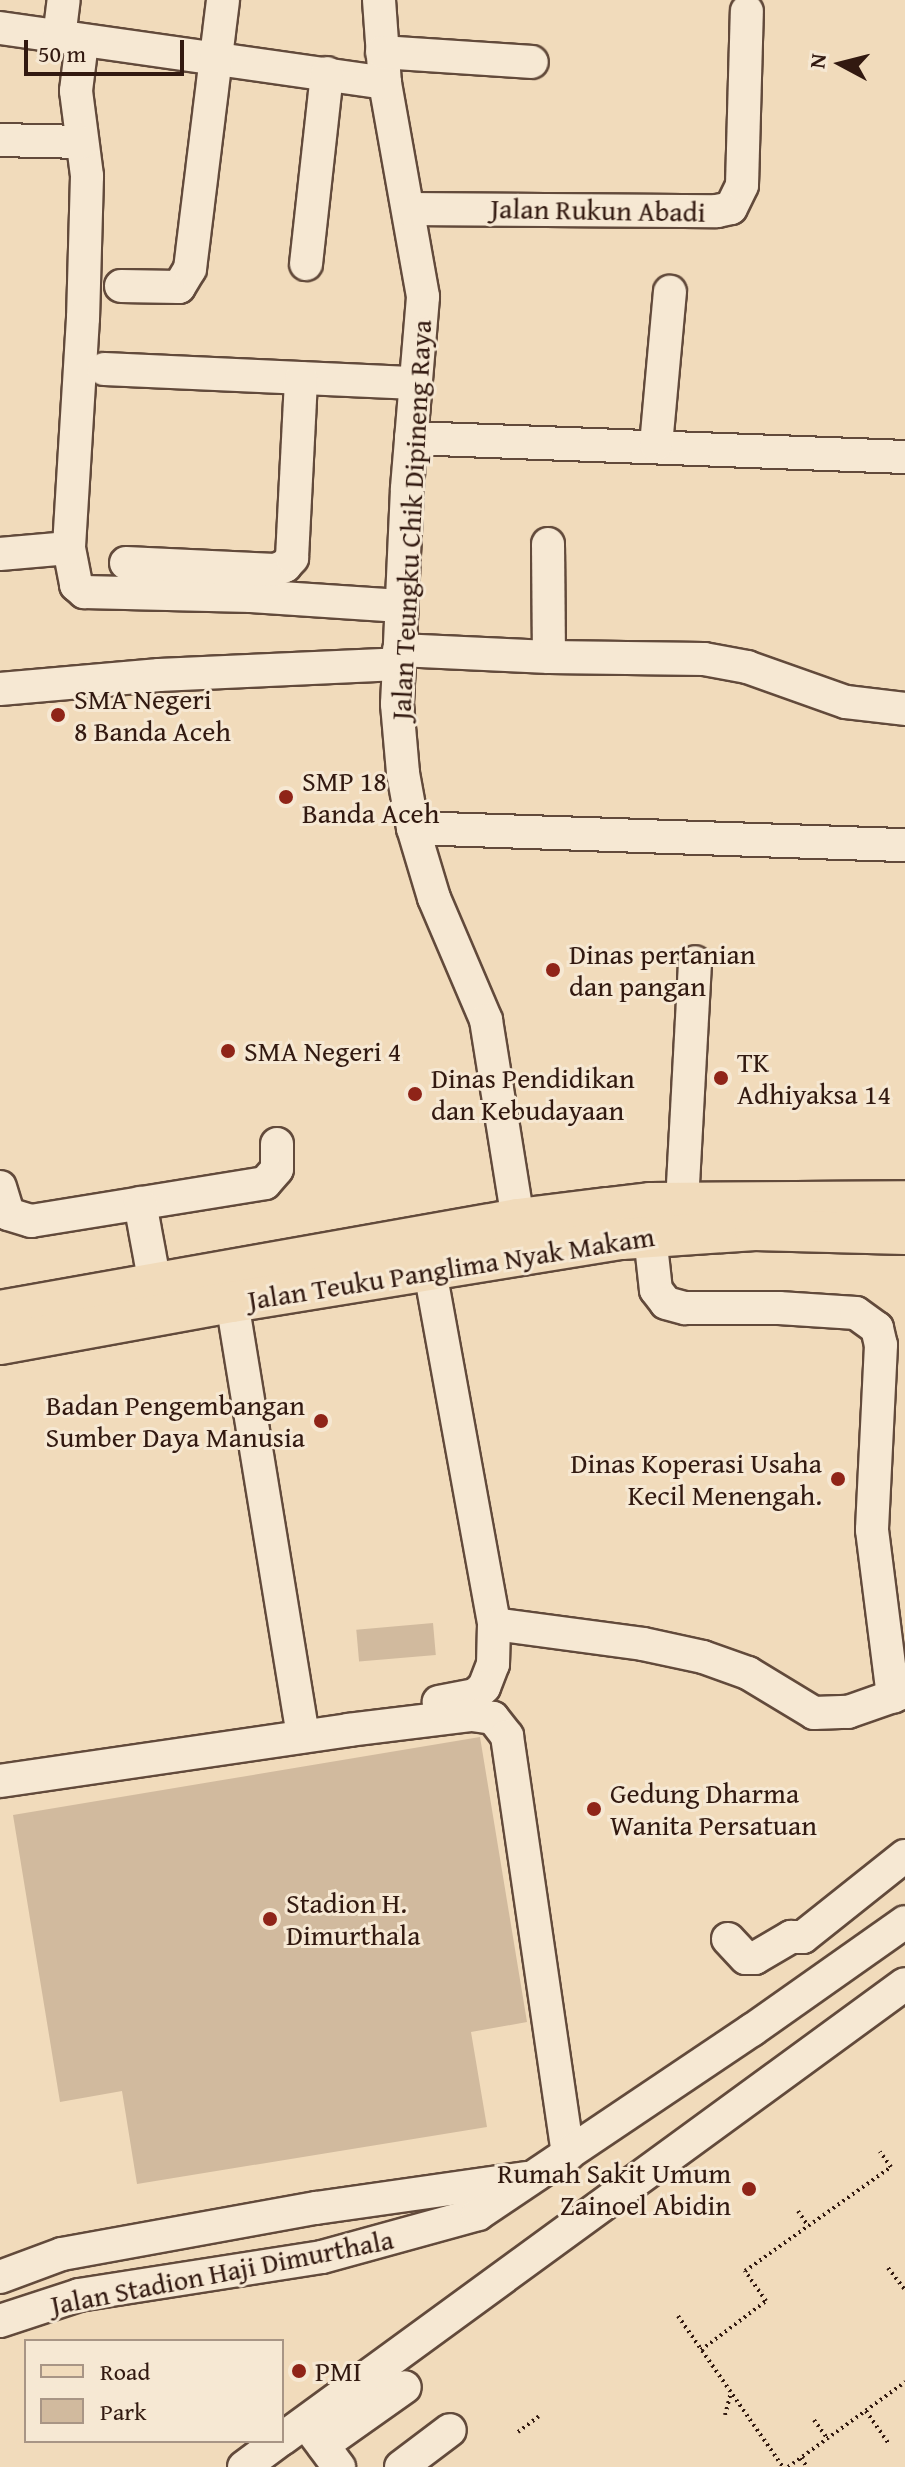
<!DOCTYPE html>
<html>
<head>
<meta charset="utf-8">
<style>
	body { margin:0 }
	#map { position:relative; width:905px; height:2467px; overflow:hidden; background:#f1dbbb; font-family:"Gentium Book Plus",serif }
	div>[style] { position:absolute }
	.green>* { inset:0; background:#d1ba9e; transform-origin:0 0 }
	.path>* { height:4px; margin-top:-2px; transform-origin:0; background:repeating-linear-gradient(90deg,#321910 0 2px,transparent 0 6px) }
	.roads { filter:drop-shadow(2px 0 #624a3b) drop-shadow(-2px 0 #624a3b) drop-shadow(0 2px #624a3b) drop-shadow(0 -2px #624a3b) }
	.minor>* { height:32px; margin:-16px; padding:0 16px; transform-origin:16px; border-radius:16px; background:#f6e8d3 }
	.major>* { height:40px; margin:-20px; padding:0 20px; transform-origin:20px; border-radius:20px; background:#f1dbbb }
	.dots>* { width:22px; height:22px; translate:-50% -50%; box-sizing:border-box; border:4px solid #f6e8d3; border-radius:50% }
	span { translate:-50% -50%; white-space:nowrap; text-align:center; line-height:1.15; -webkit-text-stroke:6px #f6e8d3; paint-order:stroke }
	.street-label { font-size:28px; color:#321910 }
	.poi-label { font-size:28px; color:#321910 }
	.left { translate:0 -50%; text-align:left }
	.right { translate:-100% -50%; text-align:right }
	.legend { position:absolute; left:24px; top:2339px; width:260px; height:104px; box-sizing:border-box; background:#f6e8d3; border:2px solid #a89585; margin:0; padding:10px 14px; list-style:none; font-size:24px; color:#321910 }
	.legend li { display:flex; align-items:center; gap:16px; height:40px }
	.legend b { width:40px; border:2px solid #a89585 }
	.north { position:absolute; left:801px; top:24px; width:80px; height:80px; -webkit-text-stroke:6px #f6e8d3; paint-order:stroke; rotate:277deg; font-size:22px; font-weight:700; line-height:32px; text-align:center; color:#321910 }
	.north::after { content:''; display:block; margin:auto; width:28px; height:36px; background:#321910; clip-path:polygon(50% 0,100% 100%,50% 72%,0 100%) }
	.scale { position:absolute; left:24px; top:40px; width:160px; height:36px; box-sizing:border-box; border:4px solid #321910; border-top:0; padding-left:10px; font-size:24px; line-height:28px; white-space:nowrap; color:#321910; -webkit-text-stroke:6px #f6e8d3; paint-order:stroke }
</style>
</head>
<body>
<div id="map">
	<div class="green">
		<div style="left:433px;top:1623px;width:32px;height:77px;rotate:85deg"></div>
		<div style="clip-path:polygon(480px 1737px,527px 2022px,471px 2032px,487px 2127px,137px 2184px,122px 2091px,60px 2102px,13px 1815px)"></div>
	</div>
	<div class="path">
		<div style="left:798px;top:2211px;width:18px;rotate:56deg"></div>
		<div style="left:888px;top:2268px;width:28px;rotate:52deg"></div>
		<div style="left:678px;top:2316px;width:184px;rotate:55.2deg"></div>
		<div style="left:701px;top:2350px;width:81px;rotate:-37deg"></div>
		<div style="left:766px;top:2301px;width:37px;rotate:-125deg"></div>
		<div style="left:745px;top:2271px;width:179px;rotate:-35.5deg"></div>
		<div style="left:891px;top:2167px;width:19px;rotate:-126deg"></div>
		<div style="left:866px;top:2411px;width:40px;rotate:55.1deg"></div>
		<div style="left:725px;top:2415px;width:24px;rotate:-75deg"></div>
		<div style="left:814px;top:2420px;width:24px;rotate:54deg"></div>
		<div style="left:518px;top:2432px;width:26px;rotate:-37deg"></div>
		<div style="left:801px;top:2458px;width:11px;rotate:56deg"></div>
		<div style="left:788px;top:2467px;width:145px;rotate:-36deg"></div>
	</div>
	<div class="roads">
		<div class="minor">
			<div style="left:379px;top:0;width:83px;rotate:85.9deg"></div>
			<div style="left:385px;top:83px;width:217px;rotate:79.9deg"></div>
			<div style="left:423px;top:297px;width:193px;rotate:94.8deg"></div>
			<div style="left:407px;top:489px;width:175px;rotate:92.6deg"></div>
			<div style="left:399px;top:664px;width:40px;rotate:92.9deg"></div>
			<div style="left:397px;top:704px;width:69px;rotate:85deg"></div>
			<div style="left:403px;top:773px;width:56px;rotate:79.7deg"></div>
			<div style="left:413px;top:828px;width:73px;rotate:73.3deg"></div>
			<div style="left:434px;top:898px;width:133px;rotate:66.9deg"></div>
			<div style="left:486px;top:1020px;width:202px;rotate:80.9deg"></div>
			<div style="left:0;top:28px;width:389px;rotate:8.1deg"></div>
			<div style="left:59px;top:38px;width:38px;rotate:-83deg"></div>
			<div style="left:82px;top:42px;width:49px;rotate:97deg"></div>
			<div style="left:76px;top:91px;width:86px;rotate:82.6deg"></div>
			<div style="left:87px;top:176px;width:142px;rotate:91.6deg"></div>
			<div style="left:83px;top:318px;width:230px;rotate:93.5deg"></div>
			<div style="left:69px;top:548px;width:38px;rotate:79deg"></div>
			<div style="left:76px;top:585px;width:11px;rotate:41deg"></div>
			<div style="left:84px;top:592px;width:167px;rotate:1.4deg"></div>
			<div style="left:251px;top:596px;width:150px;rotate:3.8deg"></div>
			<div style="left:382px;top:52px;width:150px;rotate:3.8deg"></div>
			<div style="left:0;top:140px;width:82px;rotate:1.4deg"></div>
			<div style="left:408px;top:209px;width:309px;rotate:0.4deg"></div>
			<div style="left:717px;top:211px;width:14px;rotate:-12deg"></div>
			<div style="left:731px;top:208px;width:25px;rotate:-64deg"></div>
			<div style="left:742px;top:185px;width:174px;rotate:-88.4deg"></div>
			<div style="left:306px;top:264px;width:192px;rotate:-83.7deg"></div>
			<div style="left:121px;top:286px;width:58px;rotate:1deg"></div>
			<div style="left:179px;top:287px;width:21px;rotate:-59deg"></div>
			<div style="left:190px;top:269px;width:271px;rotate:-83deg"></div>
			<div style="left:104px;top:369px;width:312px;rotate:2.6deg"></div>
			<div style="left:411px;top:438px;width:494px;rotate:2.2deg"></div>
			<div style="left:656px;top:445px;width:154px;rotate:-84.8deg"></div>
			<div style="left:548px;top:544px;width:113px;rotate:89.5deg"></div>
			<div style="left:0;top:554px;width:69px;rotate:-5deg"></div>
			<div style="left:126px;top:563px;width:149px;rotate:2.7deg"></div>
			<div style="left:275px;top:570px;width:11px;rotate:-22deg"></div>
			<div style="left:285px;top:566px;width:11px;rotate:-49deg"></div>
			<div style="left:292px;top:558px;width:180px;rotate:-87.1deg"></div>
			<div style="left:399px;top:650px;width:150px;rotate:2.7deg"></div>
			<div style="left:549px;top:657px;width:155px;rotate:0.7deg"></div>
			<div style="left:704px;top:659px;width:44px;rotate:10.5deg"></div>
			<div style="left:747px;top:667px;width:105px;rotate:19.5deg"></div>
			<div style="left:846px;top:702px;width:59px;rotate:6.8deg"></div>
			<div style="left:0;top:689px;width:160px;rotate:-5deg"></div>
			<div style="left:159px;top:675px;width:240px;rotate:-2.6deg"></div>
			<div style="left:413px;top:828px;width:492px;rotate:2deg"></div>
			<div style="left:0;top:1187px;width:28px;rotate:73deg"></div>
			<div style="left:8px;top:1214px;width:24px;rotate:17deg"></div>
			<div style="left:31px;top:1221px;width:237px;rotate:-9.2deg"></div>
			<div style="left:265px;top:1183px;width:18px;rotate:-49deg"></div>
			<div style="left:277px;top:1169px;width:25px;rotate:-90deg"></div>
			<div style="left:140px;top:1203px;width:82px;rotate:79.5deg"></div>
			<div style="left:682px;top:1203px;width:241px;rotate:-86.9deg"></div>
			<div style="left:650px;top:1236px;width:54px;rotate:83.7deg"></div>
			<div style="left:656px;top:1290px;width:16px;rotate:52deg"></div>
			<div style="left:666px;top:1303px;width:20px;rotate:15deg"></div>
			<div style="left:685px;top:1308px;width:94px"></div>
			<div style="left:779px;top:1308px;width:77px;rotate:3.7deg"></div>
			<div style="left:856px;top:1313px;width:26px;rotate:36deg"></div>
			<div style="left:877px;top:1328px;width:17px;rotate:77deg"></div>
			<div style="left:881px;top:1345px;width:185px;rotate:92.8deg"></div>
			<div style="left:872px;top:1530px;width:168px;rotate:82.8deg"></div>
			<div style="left:430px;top:1271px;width:359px;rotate:79.7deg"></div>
			<div style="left:494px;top:1624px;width:40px;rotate:91.4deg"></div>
			<div style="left:493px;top:1664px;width:25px;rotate:111deg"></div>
			<div style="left:484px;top:1687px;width:12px;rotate:138deg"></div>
			<div style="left:475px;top:1695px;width:37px;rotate:169deg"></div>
			<div style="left:232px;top:1302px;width:440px;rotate:80.7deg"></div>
			<div style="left:494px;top:1624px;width:150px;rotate:7.6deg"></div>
			<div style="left:643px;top:1644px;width:61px;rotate:12.2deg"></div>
			<div style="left:703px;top:1657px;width:48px;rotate:19.6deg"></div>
			<div style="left:748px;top:1673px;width:77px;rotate:31.2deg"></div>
			<div style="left:814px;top:1713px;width:34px;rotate:-2deg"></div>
			<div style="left:848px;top:1712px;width:60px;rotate:-19.3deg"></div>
			<div style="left:0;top:1781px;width:352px;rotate:-8.3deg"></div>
			<div style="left:348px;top:1730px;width:125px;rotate:-6.9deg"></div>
			<div style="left:472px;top:1715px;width:21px;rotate:8deg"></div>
			<div style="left:493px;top:1718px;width:23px;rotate:52deg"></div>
			<div style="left:507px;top:1736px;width:423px;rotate:81.7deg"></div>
			<div style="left:728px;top:1939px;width:26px;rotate:47deg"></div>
			<div style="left:746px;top:1958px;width:9px"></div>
			<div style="left:755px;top:1958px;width:42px;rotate:-30.3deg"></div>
			<div style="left:791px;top:1937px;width:12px"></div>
			<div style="left:803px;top:1937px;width:130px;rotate:-38.5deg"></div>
			<div style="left:0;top:2277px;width:66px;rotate:-20.4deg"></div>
			<div style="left:62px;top:2254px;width:258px;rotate:-10.3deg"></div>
			<div style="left:316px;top:2208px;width:212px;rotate:-8.1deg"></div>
			<div style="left:0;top:2321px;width:83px;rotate:-18.2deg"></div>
			<div style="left:79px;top:2295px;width:246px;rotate:-8.9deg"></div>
			<div style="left:322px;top:2257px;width:162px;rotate:-15.4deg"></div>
			<div style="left:478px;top:2214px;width:330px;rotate:-33.9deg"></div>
			<div style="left:752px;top:2030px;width:187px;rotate:-35.2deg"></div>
			<div style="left:310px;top:2428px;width:49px;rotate:53.4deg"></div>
			<div style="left:282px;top:2439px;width:771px;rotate:-36.14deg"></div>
			<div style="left:323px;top:2445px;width:100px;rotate:-35.3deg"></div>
			<div style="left:244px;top:2467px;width:44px;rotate:-36.6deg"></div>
			<div style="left:401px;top:2467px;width:61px;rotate:-37.1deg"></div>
		</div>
		<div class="major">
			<div style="left:0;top:1311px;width:526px;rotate:-10.07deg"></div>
			<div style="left:518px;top:1219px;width:91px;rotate:-7deg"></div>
			<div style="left:608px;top:1208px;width:42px;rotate:-6.8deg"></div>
			<div style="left:650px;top:1203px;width:255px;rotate:-0.4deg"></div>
			<div style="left:0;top:1344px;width:236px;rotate:-10.3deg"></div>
			<div style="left:232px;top:1302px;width:395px;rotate:-9.2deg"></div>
			<div style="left:622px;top:1239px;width:133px;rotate:-3.9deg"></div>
			<div style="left:755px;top:1230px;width:150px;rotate:1.5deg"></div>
		</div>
	</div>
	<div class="dots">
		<div style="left:58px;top:715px;background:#8f2418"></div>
		<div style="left:286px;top:797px;background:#8f2418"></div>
		<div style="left:553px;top:970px;background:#8f2418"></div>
		<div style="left:228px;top:1051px;background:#8f2418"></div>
		<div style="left:721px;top:1078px;background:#8f2418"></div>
		<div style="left:415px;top:1094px;background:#8f2418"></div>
		<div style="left:321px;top:1421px;background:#8f2418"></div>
		<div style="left:838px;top:1479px;background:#8f2418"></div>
		<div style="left:594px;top:1809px;background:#8f2418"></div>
		<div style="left:270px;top:1919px;background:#8f2418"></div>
		<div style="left:749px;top:2189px;background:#8f2418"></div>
		<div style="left:299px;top:2371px;background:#8f2418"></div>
	</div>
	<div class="street-label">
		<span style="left:598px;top:210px;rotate:1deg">Jalan Rukun Abadi</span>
		<span style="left:411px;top:520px;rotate:-87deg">Jalan Teungku Chik Dipineng Raya</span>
		<span style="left:451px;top:1268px;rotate:-9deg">Jalan Teuku Panglima Nyak Makam</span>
		<span style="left:222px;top:2272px;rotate:-11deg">Jalan Stadion Haji Dimurthala</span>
	</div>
	<div class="poi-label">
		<span class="left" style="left:74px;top:715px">SMA Negeri<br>8 Banda Aceh</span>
		<span class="left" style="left:302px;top:797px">SMP 18<br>Banda Aceh</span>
		<span class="left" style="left:569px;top:970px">Dinas pertanian<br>dan pangan</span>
		<span class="left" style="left:244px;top:1051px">SMA Negeri 4</span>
		<span class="left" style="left:737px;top:1078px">TK<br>Adhiyaksa 14</span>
		<span class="left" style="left:431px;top:1094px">Dinas Pendidikan<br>dan Kebudayaan</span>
		<span class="right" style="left:305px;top:1421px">Badan Pengembangan<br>Sumber Daya Manusia</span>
		<span class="right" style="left:822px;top:1479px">Dinas Koperasi Usaha<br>Kecil Menengah.</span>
		<span class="left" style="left:610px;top:1809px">Gedung Dharma<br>Wanita Persatuan</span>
		<span class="left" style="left:286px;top:1919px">Stadion H.<br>Dimurthala</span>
		<span class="right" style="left:731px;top:2189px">Rumah Sakit Umum<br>Zainoel Abidin</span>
		<span class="left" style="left:315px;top:2371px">PMI</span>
	</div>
	<ul class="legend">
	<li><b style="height:10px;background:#f1dbbb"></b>Road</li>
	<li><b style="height:22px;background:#d1ba9e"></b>Park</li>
	</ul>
	<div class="north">N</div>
	<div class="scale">50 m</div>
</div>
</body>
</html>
